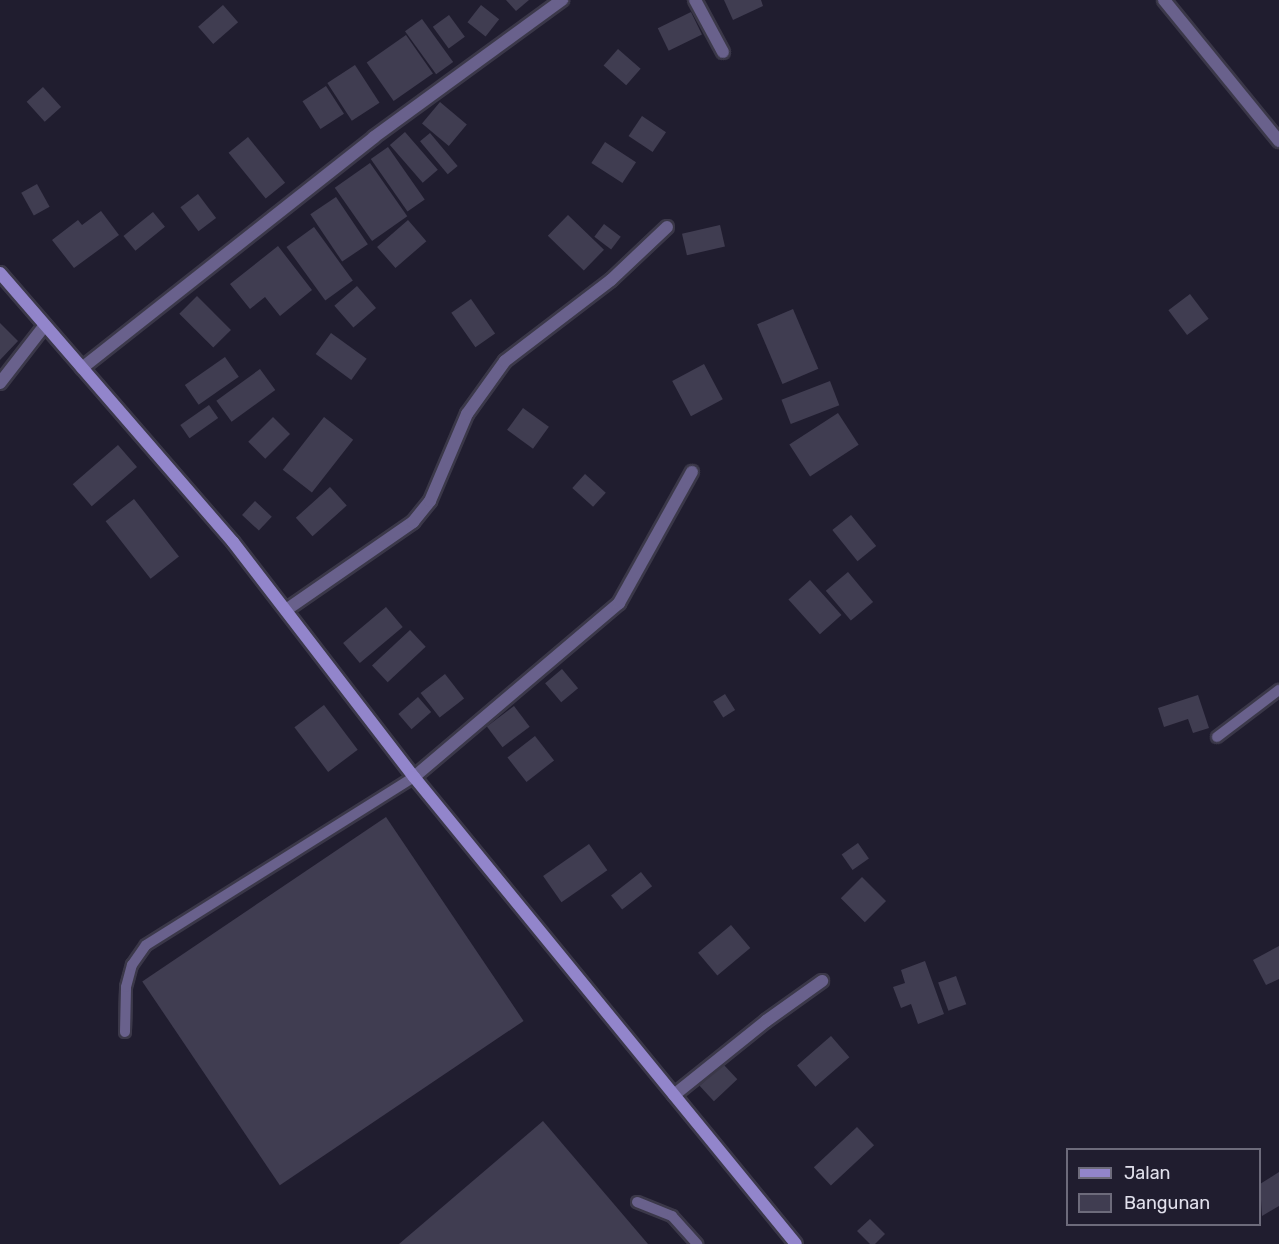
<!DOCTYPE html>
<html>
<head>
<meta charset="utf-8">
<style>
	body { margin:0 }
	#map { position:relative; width:1279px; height:1244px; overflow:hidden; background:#201d2f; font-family:Rubik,sans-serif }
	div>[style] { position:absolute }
	.building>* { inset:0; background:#403d51; transform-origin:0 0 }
	.roads { filter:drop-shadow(2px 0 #3b3849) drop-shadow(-2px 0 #3b3849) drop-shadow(0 2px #3b3849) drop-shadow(0 -2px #3b3849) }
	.lane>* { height:10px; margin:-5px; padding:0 5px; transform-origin:5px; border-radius:5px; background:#69618c }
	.street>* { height:12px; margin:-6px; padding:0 6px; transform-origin:6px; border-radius:6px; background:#69618c }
	.secondary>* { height:12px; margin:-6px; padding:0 6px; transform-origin:6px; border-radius:6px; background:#9285cb }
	span { translate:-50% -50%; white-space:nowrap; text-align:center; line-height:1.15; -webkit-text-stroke:5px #201d2f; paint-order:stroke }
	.legend { position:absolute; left:1066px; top:1148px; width:195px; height:78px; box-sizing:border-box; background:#201d2f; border:2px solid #6d6b7b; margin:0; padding:8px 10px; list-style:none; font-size:18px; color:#e1e0ec }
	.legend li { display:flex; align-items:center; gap:12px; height:30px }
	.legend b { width:30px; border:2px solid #6d6b7b }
</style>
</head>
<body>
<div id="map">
	<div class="building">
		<div style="clip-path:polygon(506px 0,529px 0,516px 11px)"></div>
		<div style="clip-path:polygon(724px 0,761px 0,763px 6px,733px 20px)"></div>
		<div style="left:223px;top:5px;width:23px;height:33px;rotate:49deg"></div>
		<div style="left:481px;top:5px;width:23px;height:22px;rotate:38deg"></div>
		<div style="left:691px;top:12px;width:25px;height:37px;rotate:64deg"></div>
		<div style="left:449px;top:15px;width:27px;height:20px;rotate:54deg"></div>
		<div style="left:422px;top:19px;width:53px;height:21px;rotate:54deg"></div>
		<div style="left:406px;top:35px;width:47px;height:48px;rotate:55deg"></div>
		<div style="left:618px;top:49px;width:30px;height:22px;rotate:41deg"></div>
		<div style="left:355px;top:65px;width:45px;height:33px;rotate:57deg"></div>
		<div style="left:326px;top:86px;width:33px;height:28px;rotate:57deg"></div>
		<div style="left:43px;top:87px;width:27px;height:22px;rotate:48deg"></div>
		<div style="left:440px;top:102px;width:35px;height:28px;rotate:40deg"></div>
		<div style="left:642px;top:116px;width:29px;height:24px;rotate:34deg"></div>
		<div style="left:405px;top:132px;width:50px;height:20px;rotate:49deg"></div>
		<div style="left:430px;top:133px;width:43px;height:13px;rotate:50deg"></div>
		<div style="left:248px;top:137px;width:59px;height:25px;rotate:51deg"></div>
		<div style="left:605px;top:142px;width:37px;height:25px;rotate:33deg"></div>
		<div style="left:388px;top:147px;width:64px;height:21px;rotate:55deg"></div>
		<div style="left:370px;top:163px;width:65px;height:43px;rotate:55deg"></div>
		<div style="left:37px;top:184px;width:26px;height:18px;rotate:61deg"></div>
		<div style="left:198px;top:194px;width:30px;height:22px;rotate:53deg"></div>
		<div style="left:336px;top:197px;width:57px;height:31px;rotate:56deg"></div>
		<div style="clip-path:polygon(101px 211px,119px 235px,74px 268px,52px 240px,78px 220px,82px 225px)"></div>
		<div style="left:153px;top:212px;width:19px;height:38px;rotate:51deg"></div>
		<div style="left:568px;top:215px;width:50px;height:29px;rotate:44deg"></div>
		<div style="left:408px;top:220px;width:28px;height:41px;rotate:49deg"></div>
		<div style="left:604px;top:224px;width:21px;height:16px;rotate:37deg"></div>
		<div style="left:720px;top:225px;width:22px;height:39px;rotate:77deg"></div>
		<div style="left:314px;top:227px;width:66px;height:34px;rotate:54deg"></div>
		<div style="clip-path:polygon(278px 246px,312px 290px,280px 316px,265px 297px,250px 309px,230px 284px)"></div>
		<div style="left:357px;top:286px;width:29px;height:30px;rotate:49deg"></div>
		<div style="left:1190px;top:294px;width:31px;height:27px;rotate:53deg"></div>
		<div style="left:197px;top:296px;width:48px;height:25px;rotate:45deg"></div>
		<div style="left:471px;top:299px;width:42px;height:24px;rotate:55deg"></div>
		<div style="left:793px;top:309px;width:65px;height:39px;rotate:67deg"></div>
		<div style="clip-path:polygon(0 323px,18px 341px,0 360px)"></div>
		<div style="left:331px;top:333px;width:44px;height:26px;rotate:36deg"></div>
		<div style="left:225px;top:357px;width:24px;height:49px;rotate:55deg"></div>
		<div style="left:704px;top:364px;width:40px;height:36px;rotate:62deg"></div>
		<div style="left:260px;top:369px;width:26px;height:54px;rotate:54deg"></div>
		<div style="left:830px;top:381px;width:26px;height:52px;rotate:69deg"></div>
		<div style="left:209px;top:405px;width:16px;height:35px;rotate:55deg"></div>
		<div style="left:523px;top:408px;width:32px;height:27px;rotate:36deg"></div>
		<div style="left:838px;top:413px;width:38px;height:58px;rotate:57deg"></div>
		<div style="left:273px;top:417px;width:24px;height:35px;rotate:45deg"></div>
		<div style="left:324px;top:417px;width:37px;height:67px;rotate:38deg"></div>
		<div style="left:118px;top:445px;width:29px;height:60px;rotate:49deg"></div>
		<div style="left:585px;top:474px;width:28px;height:19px;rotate:42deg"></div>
		<div style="left:330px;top:487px;width:25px;height:46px;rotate:48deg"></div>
		<div style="left:134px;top:499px;width:73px;height:36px;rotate:52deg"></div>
		<div style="left:255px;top:501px;width:23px;height:19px;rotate:43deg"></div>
		<div style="left:851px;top:515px;width:40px;height:24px;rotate:51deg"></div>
		<div style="left:848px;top:572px;width:39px;height:29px;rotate:50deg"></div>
		<div style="left:810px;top:580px;width:47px;height:29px;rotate:48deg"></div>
		<div style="left:386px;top:607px;width:26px;height:56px;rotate:50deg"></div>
		<div style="left:410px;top:630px;width:23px;height:52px;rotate:47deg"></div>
		<div style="left:562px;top:669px;width:25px;height:22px;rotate:50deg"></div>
		<div style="left:445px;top:674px;width:31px;height:31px;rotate:52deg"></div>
		<div style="left:725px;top:694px;width:19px;height:14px;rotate:58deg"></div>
		<div style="clip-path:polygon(1198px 695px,1209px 728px,1193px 733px,1188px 719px,1164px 727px,1158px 708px)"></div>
		<div style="left:418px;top:697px;width:20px;height:26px;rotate:49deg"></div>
		<div style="left:324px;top:705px;width:56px;height:37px;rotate:53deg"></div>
		<div style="left:514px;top:706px;width:26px;height:34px;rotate:53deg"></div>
		<div style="left:535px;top:736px;width:31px;height:35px;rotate:52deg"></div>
		<div style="left:386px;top:817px;width:246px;height:294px;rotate:56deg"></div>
		<div style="left:858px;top:843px;width:19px;height:20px;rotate:55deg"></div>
		<div style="left:589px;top:844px;width:32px;height:56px;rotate:55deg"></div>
		<div style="left:641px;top:872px;width:18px;height:38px;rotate:52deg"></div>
		<div style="left:862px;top:877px;width:34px;height:30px;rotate:45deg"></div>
		<div style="left:731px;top:925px;width:30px;height:43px;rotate:50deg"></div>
		<div style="clip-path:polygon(1279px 946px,1279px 979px,1266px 985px,1253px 960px)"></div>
		<div style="clip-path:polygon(925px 961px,944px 1014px,918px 1024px,911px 1004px,901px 1008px,893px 987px,905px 983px,901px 970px)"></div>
		<div style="left:956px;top:976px;width:30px;height:19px;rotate:70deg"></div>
		<div style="left:831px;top:1036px;width:28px;height:45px;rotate:49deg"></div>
		<div style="left:723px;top:1064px;width:21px;height:32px;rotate:47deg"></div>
		<div style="clip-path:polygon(543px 1121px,648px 1244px,399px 1244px)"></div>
		<div style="left:857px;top:1127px;width:25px;height:59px;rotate:47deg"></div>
		<div style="clip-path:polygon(1279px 1172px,1279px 1206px,1262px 1216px,1260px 1184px)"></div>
		<div style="clip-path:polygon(870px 1219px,885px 1234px,875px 1244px,870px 1244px,857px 1231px)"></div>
	</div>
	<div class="roads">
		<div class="lane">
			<div style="left:1217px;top:737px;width:78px;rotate:-37.2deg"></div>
			<div style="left:125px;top:1032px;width:45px;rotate:-88.7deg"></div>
			<div style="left:126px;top:987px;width:23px;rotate:-75deg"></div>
			<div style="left:132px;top:965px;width:24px;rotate:-55deg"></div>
			<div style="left:146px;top:945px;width:316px;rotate:-32.1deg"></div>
			<div style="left:637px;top:1202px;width:38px;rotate:22deg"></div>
			<div style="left:672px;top:1216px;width:38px;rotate:48deg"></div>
		</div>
		<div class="street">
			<div style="left:695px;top:0;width:59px;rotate:61.7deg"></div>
			<div style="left:1164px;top:0;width:182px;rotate:50.8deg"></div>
			<div style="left:82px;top:368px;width:372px;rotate:-38.3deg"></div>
			<div style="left:374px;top:137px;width:233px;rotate:-36.1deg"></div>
			<div style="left:0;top:383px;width:73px;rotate:-52.2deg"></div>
			<div style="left:286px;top:610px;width:155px;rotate:-34.7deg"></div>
			<div style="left:413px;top:522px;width:27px;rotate:-51deg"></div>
			<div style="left:430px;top:501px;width:95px;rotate:-67deg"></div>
			<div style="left:467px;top:414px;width:65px;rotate:-54.4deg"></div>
			<div style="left:505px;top:361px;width:133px;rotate:-37.4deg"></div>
			<div style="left:611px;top:280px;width:77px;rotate:-43.4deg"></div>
			<div style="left:414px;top:777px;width:269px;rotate:-40.3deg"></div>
			<div style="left:619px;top:603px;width:150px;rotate:-60.9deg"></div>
			<div style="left:674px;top:1095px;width:118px;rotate:-38.8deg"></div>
			<div style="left:766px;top:1021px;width:69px;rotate:-35.5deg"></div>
		</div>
		<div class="secondary">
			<div style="left:0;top:273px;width:356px;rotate:49.1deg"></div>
			<div style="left:233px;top:542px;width:297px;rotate:52.4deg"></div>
			<div style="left:414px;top:777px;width:603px;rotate:50.72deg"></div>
		</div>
	</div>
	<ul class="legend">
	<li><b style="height:8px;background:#9285cb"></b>Jalan</li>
	<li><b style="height:16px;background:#403d51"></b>Bangunan</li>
	</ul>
</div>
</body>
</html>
